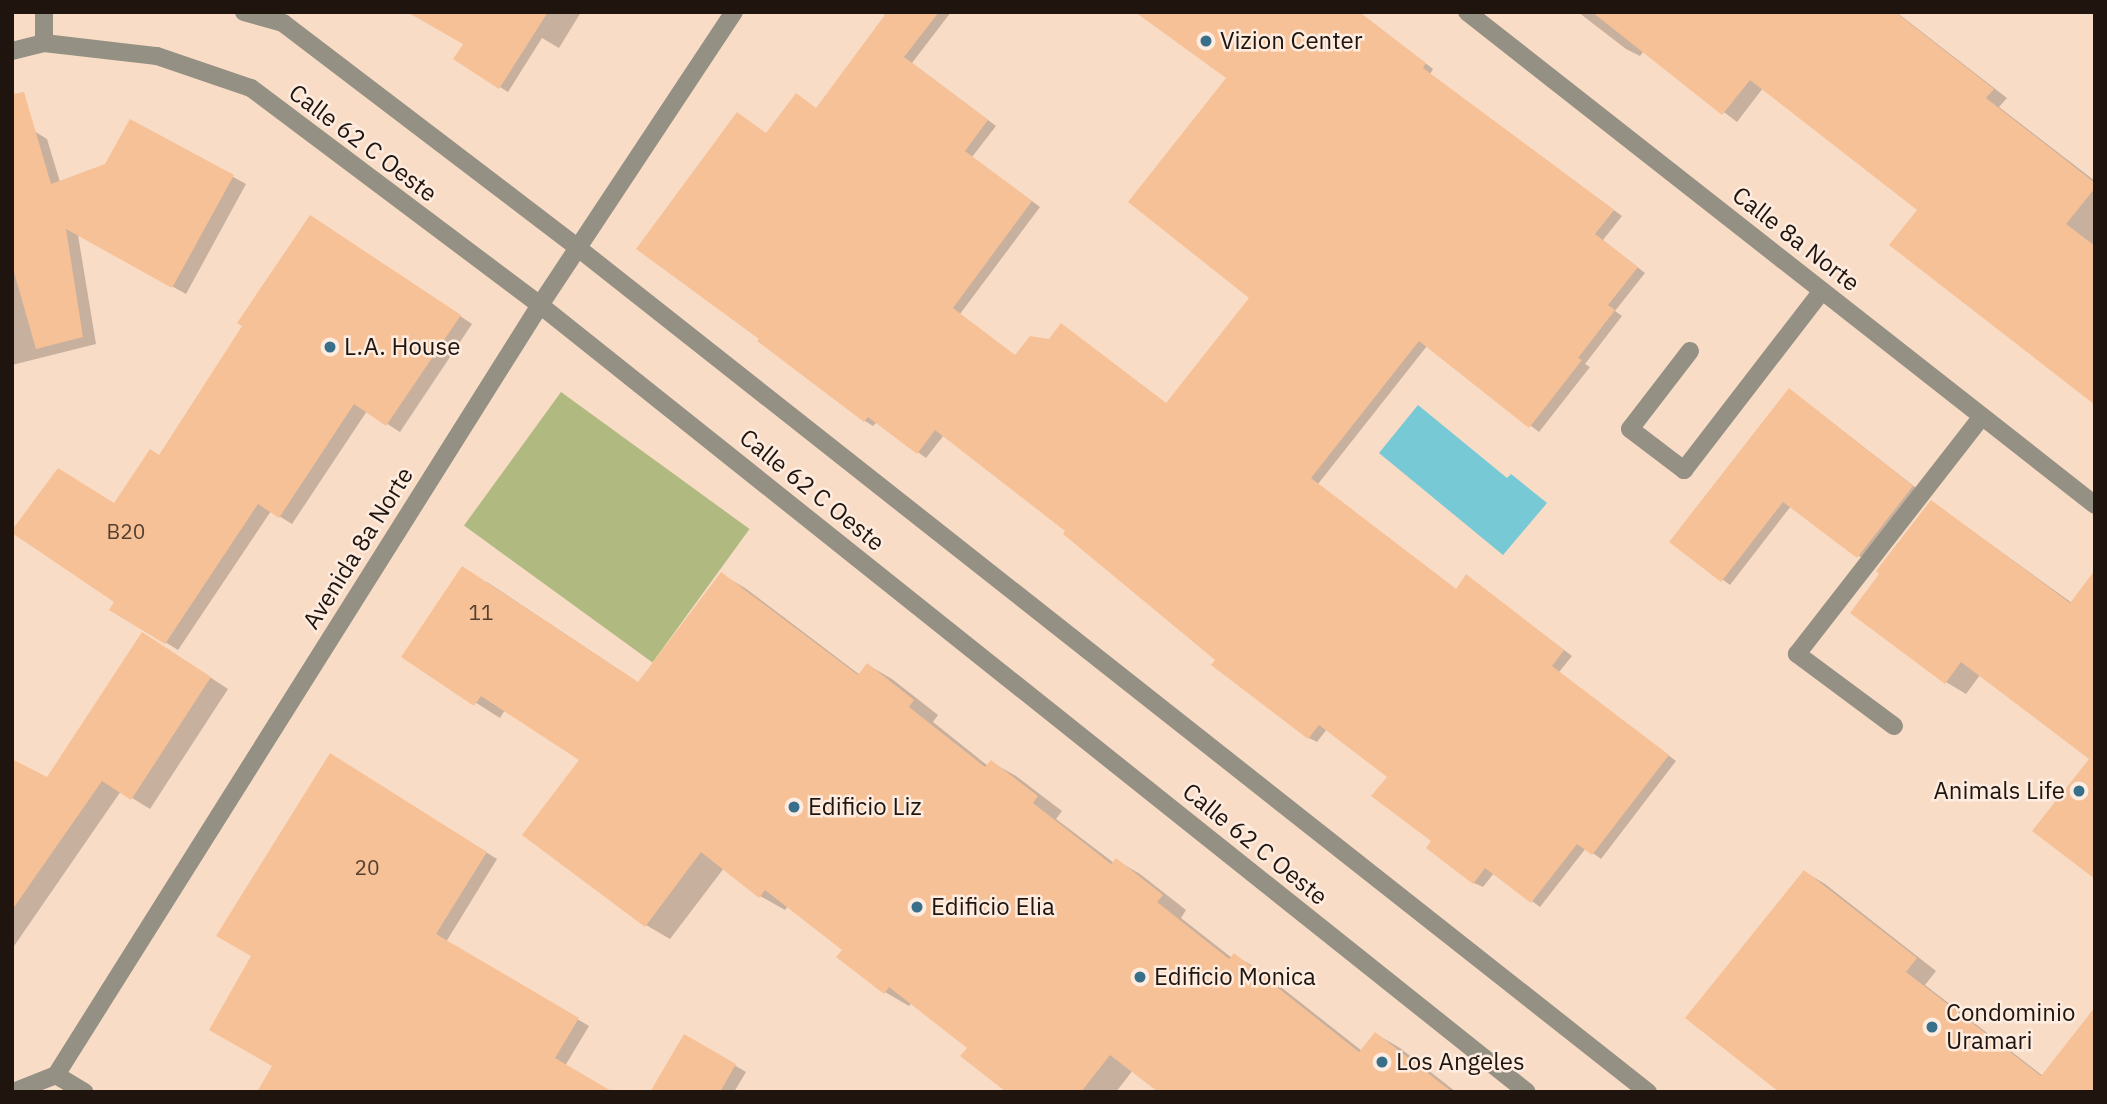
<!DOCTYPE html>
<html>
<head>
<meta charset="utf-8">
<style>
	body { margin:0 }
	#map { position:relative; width:2107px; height:1104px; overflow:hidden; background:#f9dcc6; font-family:"IBM Plex Sans",sans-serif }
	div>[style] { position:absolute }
	.green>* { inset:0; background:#afb980; transform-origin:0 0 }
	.water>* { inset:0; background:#76c9d5 }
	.shadow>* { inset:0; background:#0003 }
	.building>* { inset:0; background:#f7c197 }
	.minor>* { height:18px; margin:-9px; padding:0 9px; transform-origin:9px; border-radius:9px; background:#949083 }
	.dots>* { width:19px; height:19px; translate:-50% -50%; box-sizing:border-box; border:4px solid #fdecdf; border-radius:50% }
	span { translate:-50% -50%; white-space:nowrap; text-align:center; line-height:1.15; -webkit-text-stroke:5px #fdecdf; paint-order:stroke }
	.number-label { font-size:21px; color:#554030 }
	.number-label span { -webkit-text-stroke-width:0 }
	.poi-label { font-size:24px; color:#1f150e }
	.left { translate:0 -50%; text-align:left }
	.right { translate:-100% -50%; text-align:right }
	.street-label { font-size:24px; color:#1f150e }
	.frame { position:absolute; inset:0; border:14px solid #1f150e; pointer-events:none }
</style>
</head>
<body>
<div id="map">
	<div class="green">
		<div style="left:561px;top:392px;width:233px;height:165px;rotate:36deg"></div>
	</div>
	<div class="water">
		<div style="clip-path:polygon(1418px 405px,1507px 478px,1511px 474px,1547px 503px,1503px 555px,1379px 453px)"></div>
	</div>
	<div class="shadow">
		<div style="clip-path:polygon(429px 12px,581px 12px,559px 48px,542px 38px,508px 92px,455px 59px,465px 43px)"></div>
		<div style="clip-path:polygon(881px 12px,951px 12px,912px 63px,996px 126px,972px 157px,1040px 207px,960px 314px,1017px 357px,1049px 341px,1062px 325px,1167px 404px,1251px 298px,1359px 12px,1433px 69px,1430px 74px,1622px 216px,1603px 240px,1645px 273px,1615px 311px,1622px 316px,1585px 364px,1590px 367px,1539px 432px,1427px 346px,1318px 484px,1457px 590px,1475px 582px,1572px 656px,1559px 672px,1676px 761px,1601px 859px,1586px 848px,1540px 907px,1494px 873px,1483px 887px,1474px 883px,1428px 847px,1433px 841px,1389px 777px,1327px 729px,1317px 742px,1309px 738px,1068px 531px,944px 435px,926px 458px,877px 422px,873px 426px,865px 421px,817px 109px,886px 16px)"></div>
		<div style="clip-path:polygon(1578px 12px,1896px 12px,2007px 98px,1999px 107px,2095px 181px,2095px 402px,1920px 209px,1763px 88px,1737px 122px,1644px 51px,1640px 56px,1626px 49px)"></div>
		<div style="clip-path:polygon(131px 121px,246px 184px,186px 294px,78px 235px,96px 344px,12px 365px,12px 138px,34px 131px,47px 139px,60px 182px,107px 165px)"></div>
		<div style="clip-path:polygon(323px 224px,472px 324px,400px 432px,367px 411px,292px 524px,271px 511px,178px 650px,112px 609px,117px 601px,115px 505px,160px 457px)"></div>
		<div style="clip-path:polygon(1797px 395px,1920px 491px,1866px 561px,1791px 506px,1730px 585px,1672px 542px)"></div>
		<div style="clip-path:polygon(1932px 502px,2072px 603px,2091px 758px,1980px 675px,1966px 694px,1946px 682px)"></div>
		<div style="clip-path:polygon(721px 574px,745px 588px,860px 675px,868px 665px,892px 679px,938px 715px,933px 722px,988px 766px,991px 762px,1016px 776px,1062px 811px,1056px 819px,1114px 863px,1116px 860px,1140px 874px,1186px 910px,1181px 918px,1232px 958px,1234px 955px,1258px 969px,1362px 1051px,1376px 1034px,1400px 1048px,1456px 1092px,1161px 1092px,1133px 1070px,1116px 1092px,1009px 1092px,969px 1047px,912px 1002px,909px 1006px,885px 992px,844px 949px,788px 906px,785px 910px,760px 896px,724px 868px,670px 939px,646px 925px,581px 759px,505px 710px,500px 718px,404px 657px,487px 582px,639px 683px)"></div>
		<div style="clip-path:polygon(161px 645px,228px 689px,150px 809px,121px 791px,12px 949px,12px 761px,48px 780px)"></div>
		<div style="clip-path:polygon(342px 762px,497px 859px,446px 942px,589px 1026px,565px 1066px,274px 1065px,253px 955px)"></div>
		<div style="clip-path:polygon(1805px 872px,1825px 884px,1936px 971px,1925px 985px,2043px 1076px,2095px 1092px,1782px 1092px)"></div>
		<div style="clip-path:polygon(685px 1036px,746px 1072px,734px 1092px,652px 1092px)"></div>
	</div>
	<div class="building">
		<div style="clip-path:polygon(407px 12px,548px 12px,499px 89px,453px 59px,463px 44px)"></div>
		<div style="clip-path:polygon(887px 12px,939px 12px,904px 57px,988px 120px,965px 151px,1032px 201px,953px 308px,1015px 355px,1030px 336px,1049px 339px,1061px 323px,1166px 403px,1249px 298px,1128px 202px,1226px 78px,1135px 12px,1359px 12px,1426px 63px,1423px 68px,1614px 210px,1595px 234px,1638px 267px,1608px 305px,1615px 310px,1578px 358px,1582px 360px,1529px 428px,1419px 341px,1311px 478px,1456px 589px,1466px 574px,1564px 650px,1552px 666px,1669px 755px,1592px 855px,1577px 844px,1531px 903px,1485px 868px,1473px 884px,1426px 848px,1431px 841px,1371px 796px,1387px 777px,1319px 725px,1308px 739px,1211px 665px,1215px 660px,1063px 534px,1065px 531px,935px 430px,917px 454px,868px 417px,864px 422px,757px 341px,759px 339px,636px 249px,737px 112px,766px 133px,796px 93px,816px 108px)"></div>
		<div style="clip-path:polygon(1592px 12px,1895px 12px,1994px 89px,1986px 98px,2095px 183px,2095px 188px,2066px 224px,2095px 246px,2095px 405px,1889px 245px,1917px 210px,1750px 80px,1722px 115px)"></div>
		<div style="clip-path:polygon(24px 92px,51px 184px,105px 164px,130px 119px,234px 175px,172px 288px,66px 229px,83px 337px,36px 349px,12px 265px,12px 94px)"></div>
		<div style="clip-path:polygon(310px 215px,461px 315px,386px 426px,354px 404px,279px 518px,258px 504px,165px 644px,109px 610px,114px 602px,12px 533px,12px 530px,58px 468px,114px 503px,150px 449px,159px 455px,242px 326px,237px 323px)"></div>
		<div style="clip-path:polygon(1789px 388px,1913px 486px,1857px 558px,1783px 502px,1721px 582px,1669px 542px)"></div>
		<div style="clip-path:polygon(1931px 500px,2070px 603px,2095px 570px,2095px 879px,2032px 831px,2089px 759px,1961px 662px,1945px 684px,1850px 613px,1879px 574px,1876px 571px)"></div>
		<div style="clip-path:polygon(462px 566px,638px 682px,721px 572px,858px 675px,867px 663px,914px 700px,909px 707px,985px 767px,991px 760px,1038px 796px,1033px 803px,1111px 864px,1116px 858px,1163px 895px,1157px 902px,1229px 959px,1234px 953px,1359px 1052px,1375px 1032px,1452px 1092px,1158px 1092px,1110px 1055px,1081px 1092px,1006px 1092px,960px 1056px,967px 1048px,889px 987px,884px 994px,836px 957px,842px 950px,765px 890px,759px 898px,701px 852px,645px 927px,522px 835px,579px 760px,481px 696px,474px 706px,401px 657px)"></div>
		<div style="clip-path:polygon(142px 632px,211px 677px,131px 800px,102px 781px,12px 910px,12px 759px,47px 777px)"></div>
		<div style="clip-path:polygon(330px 753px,487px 852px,436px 934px,579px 1018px,555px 1058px,613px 1092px,257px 1092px,272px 1066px,209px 1030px,251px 956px,216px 936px)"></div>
		<div style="clip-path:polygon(1804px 870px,1917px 958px,1906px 972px,2041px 1076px,2095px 1007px,2095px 1092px,1779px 1092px,1685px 1018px)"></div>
		<div style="clip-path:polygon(684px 1034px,736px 1064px,720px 1092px,650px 1092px)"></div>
	</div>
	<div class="minor">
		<div style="left:44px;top:12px;width:31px;rotate:90deg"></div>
		<div style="left:244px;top:12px;width:41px;rotate:15.8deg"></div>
		<div style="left:283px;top:23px;width:371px;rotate:37.3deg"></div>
		<div style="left:578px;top:248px;width:1363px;rotate:38.27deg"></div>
		<div style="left:1467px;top:12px;width:798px;rotate:38.13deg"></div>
		<div style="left:12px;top:51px;width:33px;rotate:-14deg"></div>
		<div style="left:44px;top:43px;width:114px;rotate:6.6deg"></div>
		<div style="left:157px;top:56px;width:99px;rotate:18.8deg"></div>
		<div style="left:251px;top:88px;width:361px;rotate:36.9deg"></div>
		<div style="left:540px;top:305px;width:1262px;rotate:38.57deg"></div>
		<div style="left:1690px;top:351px;width:98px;rotate:127.6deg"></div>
		<div style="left:1630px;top:429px;width:68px;rotate:37.2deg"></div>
		<div style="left:1684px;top:470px;width:226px;rotate:-52.4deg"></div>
		<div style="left:1894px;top:726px;width:121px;rotate:-143.4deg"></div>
		<div style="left:1797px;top:654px;width:301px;rotate:-52.1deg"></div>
		<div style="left:56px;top:1075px;width:33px;rotate:31deg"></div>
		<div style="left:13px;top:1092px;width:46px;rotate:-21.6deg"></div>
		<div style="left:56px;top:1075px;width:909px;rotate:-57.85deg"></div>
		<div style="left:540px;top:305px;width:351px;rotate:-56.5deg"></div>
	</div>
	<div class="dots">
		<div style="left:1206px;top:41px;background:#386f8a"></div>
		<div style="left:330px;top:347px;background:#386f8a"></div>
		<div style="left:2079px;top:791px;background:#386f8a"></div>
		<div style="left:794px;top:807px;background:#386f8a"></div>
		<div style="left:917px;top:907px;background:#386f8a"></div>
		<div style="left:1140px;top:977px;background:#386f8a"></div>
		<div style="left:1932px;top:1027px;background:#386f8a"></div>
		<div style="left:1382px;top:1062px;background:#386f8a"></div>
	</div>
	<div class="number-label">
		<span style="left:126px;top:531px">B20</span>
		<span style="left:481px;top:612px">11</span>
		<span style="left:367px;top:867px">20</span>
	</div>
	<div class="poi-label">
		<span class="left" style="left:1220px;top:41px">Vizion Center</span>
		<span class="left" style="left:344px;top:347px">L.A. House</span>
		<span class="right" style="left:2065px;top:791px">Animals Life</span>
		<span class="left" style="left:808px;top:807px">Edificio Liz</span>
		<span class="left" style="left:931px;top:907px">Edificio Elia</span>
		<span class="left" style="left:1154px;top:977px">Edificio Monica</span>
		<span class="left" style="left:1946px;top:1027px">Condominio<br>Uramari</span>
		<span class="left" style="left:1396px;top:1062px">Los Angeles</span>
	</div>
	<div class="street-label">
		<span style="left:363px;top:143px;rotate:37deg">Calle 62 C Oeste</span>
		<span style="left:1796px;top:239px;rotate:38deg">Calle 8a Norte</span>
		<span style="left:812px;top:490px;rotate:39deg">Calle 62 C Oeste</span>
		<span style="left:358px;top:548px;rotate:-58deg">Avenida 8a Norte</span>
		<span style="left:1255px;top:844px;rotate:39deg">Calle 62 C Oeste</span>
	</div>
	<div class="frame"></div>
</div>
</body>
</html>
